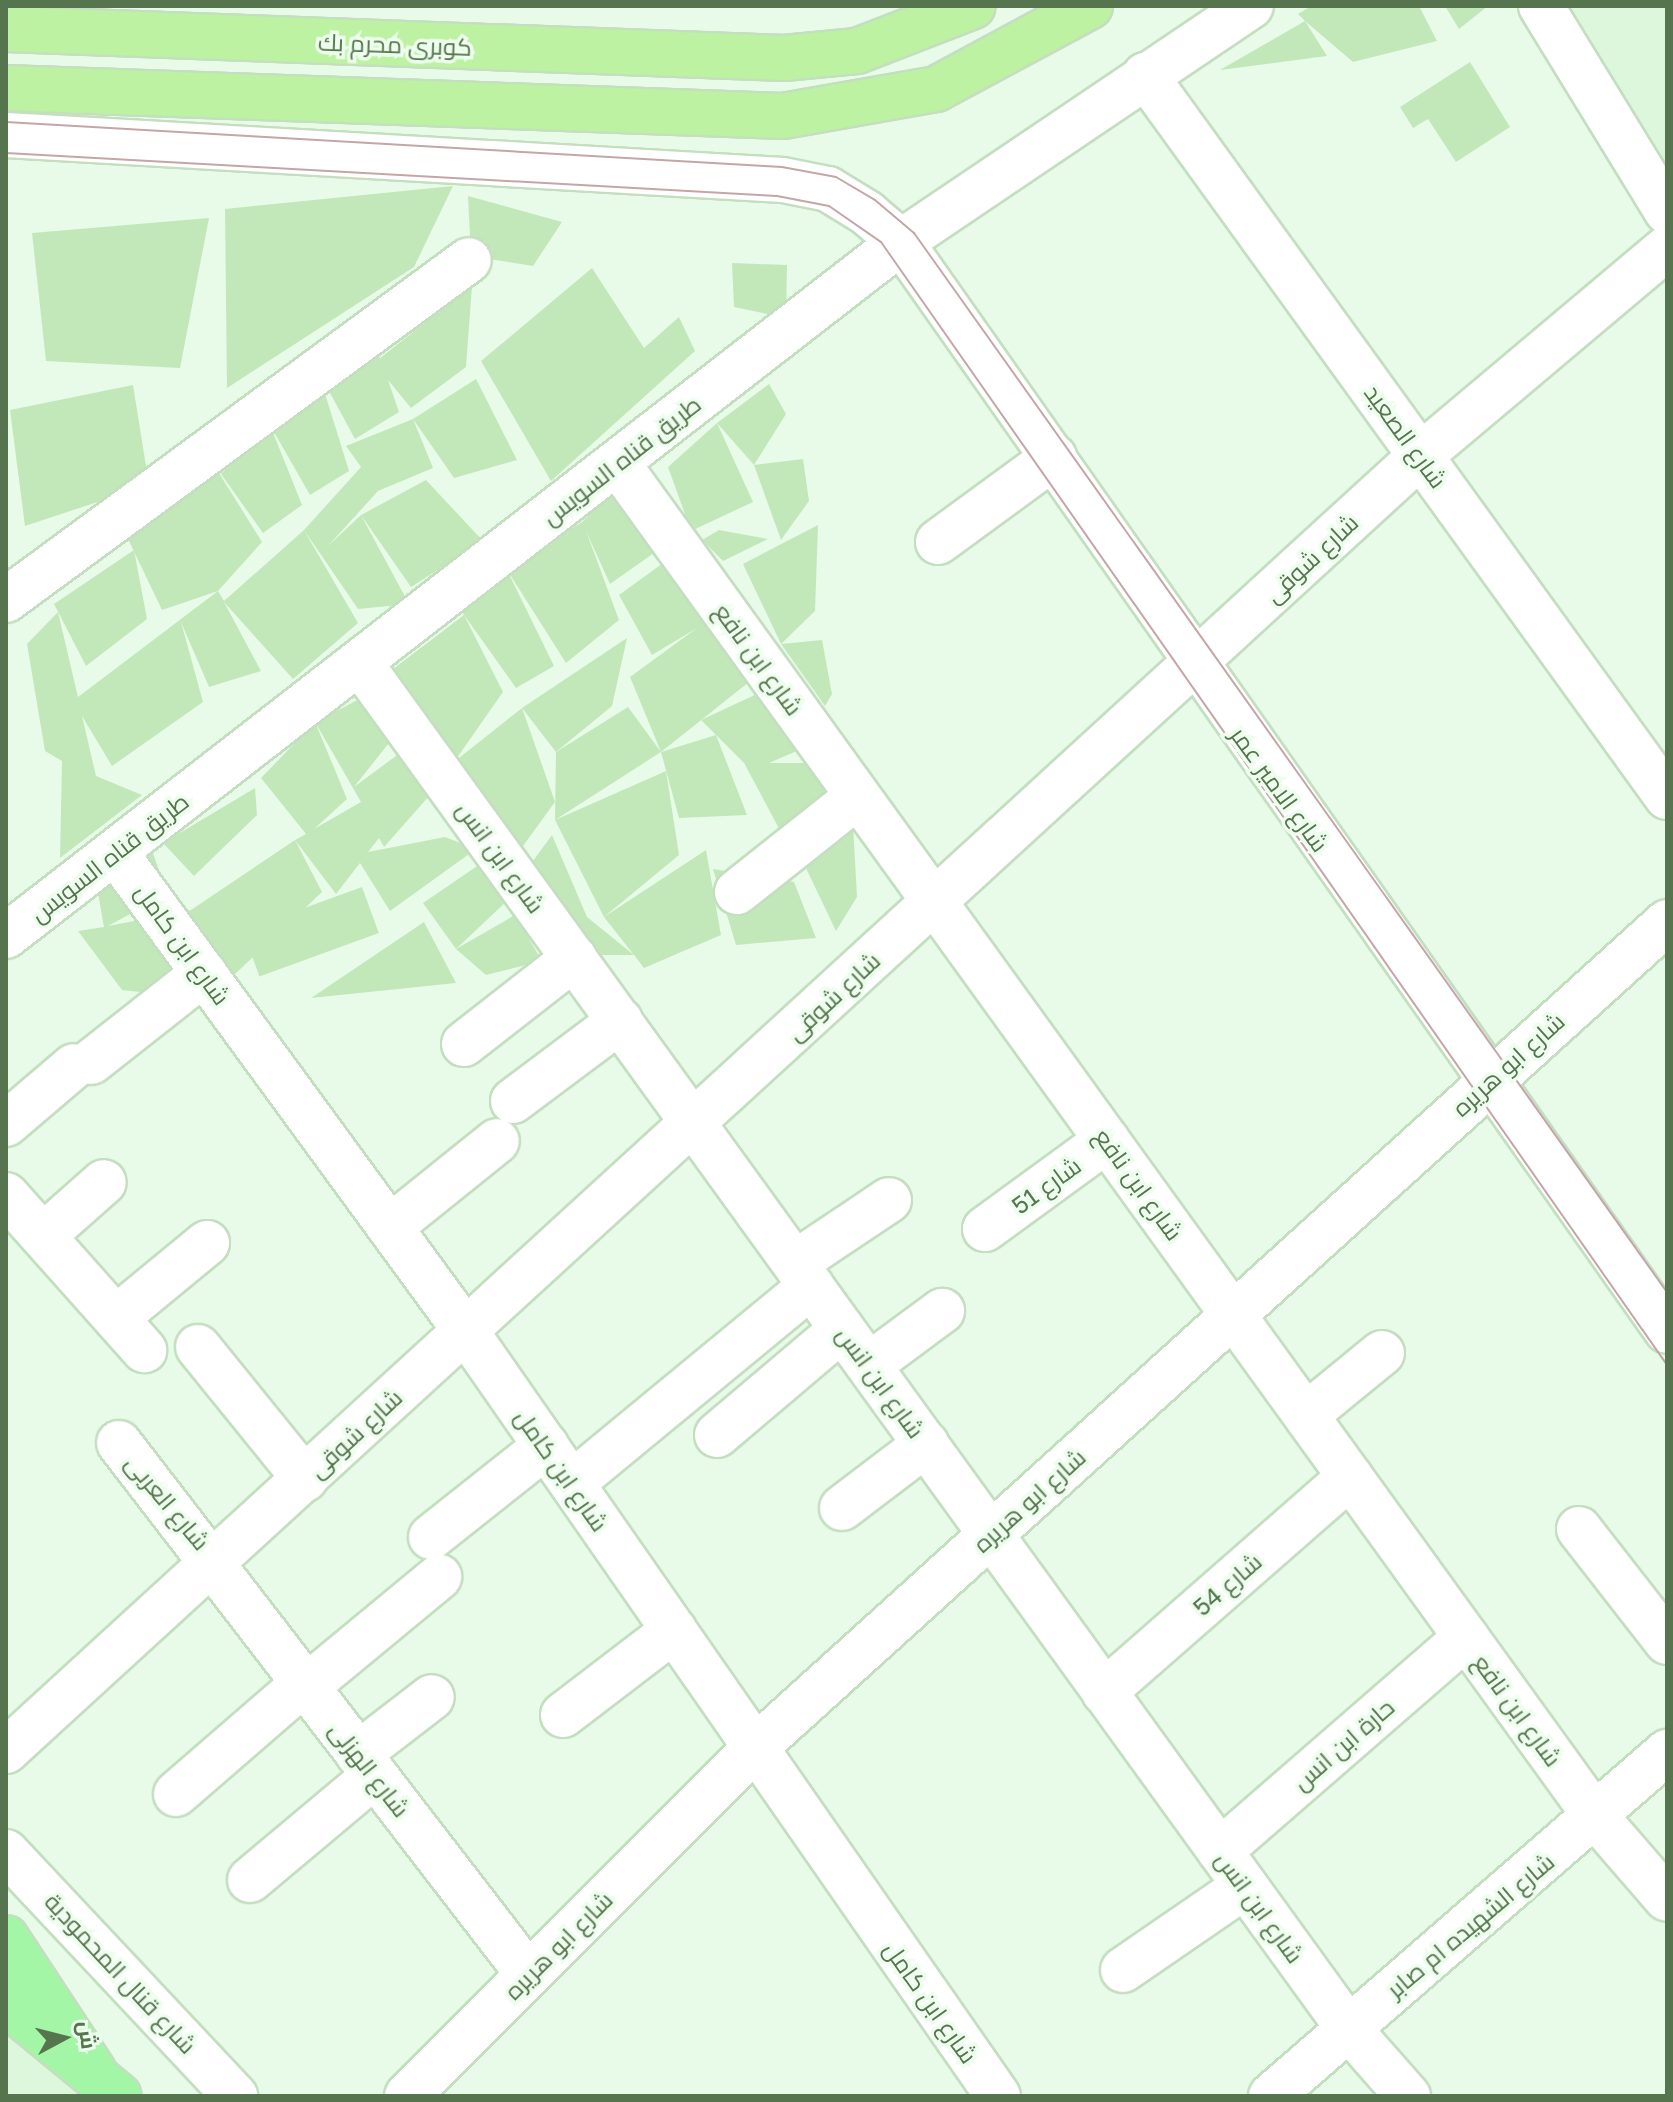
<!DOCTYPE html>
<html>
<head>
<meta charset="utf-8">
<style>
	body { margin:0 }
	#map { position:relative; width:1673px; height:2102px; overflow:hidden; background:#e7fbe8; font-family:"Golos Text",Cairo,sans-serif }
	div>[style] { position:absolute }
	.residential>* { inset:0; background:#ddf7dc }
	.building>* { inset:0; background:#c2e8ba; transform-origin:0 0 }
	.roads { filter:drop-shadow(2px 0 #c4dec0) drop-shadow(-2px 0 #c4dec0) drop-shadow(0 2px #c4dec0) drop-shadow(0 -2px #c4dec0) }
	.minor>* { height:44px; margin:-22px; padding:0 22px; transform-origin:22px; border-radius:22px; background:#fff }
	.major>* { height:44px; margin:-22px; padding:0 22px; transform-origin:22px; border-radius:22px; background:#a4f6a7 }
	.highway>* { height:44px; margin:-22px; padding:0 22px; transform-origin:22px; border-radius:22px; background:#bcf2a2 }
	.tram>* { height:2px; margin:-1px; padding:0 1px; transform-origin:1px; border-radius:1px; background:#c5a6a7 }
	span { translate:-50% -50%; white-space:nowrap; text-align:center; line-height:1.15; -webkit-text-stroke:7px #eefeee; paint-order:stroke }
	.street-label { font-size:24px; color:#56744d }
	.frame { position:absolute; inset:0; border:8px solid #56744d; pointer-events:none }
	.north { position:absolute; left:24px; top:1998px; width:80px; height:80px; -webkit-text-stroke:6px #eefeee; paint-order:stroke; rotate:83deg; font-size:22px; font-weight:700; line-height:32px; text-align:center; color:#56744d }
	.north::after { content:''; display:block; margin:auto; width:28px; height:36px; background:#56744d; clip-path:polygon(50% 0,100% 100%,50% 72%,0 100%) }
</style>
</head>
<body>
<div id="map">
	<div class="residential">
		<div style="clip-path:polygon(1569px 6px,1667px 6px,1667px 168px)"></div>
		<div style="clip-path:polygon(6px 1986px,139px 2096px,6px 2096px)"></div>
	</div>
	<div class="building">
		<div style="clip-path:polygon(1311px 6px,1419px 6px,1437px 41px,1353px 62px,1305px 21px,1327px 56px,1220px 70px,1305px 21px,1298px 14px)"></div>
		<div style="clip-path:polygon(1445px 6px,1488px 6px,1459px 29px)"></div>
		<div style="clip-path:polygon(1470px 62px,1510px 127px,1456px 162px,1428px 119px,1413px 128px,1400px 107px)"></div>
		<div style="clip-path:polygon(453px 186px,414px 267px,227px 388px,225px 209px)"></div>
		<div style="clip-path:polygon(468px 196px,562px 222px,533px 266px,471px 256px)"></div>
		<div style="clip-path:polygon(209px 218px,180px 368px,46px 361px,32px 233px)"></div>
		<div style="clip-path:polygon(732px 263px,787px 265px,786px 318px,734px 307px)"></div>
		<div style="clip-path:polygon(592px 268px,644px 348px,679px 317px,695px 351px,551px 481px,481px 361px)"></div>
		<div style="clip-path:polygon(472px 286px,466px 367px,411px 408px,388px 380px,399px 412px,355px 439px,318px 371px,349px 471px,310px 495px,270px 425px,302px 505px,263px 533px,221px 474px,270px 425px,263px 412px,318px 371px,374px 342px,380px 358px)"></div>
		<div style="clip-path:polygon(476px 379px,517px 460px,454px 478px,413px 419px,433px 468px,378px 491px,328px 546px,361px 515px,426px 480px,483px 541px,411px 587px,361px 515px,409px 604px,358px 609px,304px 530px,358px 623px,293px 679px,224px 602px,261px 671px,209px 687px,181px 622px,203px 702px,112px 766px,82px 716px,96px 776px,142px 795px,60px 858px,62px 761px,45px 751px,27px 644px,58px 612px,78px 697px,218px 591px,224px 601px,304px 530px,361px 467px,346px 446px,413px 419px)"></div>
		<div style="clip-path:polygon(769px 384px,786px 414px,754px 465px,717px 423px)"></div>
		<div style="clip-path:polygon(133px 385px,149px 485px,25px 526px,10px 410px)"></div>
		<div style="clip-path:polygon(717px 423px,753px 502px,691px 531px,668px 467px)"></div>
		<div style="clip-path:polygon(649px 456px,661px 548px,610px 584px,586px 531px,619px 620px,566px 663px,507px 570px,582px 522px)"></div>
		<div style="clip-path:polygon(209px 457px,262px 542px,218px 591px,162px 610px,128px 539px)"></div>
		<div style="clip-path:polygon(803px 459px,809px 501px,781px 540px,754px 465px)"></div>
		<div style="clip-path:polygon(818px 525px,815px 611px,781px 644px,743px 564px)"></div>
		<div style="clip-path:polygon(719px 530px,768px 539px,723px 561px,702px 540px)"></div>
		<div style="clip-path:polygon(134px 550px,147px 619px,86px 666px,54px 604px)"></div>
		<div style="clip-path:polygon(670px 558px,704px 623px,749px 682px,661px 752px,555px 820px,666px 771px,679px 855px,604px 917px,555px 820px,556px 752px,628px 707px,661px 752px,630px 677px,697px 628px,652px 655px,619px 595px)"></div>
		<div style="clip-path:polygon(507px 570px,554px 666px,516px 688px,457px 605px)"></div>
		<div style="clip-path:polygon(464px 615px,503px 692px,454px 762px,522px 708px,627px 638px,612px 706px,556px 752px,522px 708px,555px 802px,515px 857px,393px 669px)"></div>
		<div style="clip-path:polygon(822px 640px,832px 694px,825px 706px,781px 644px)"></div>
		<div style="clip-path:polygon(379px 689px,404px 724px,354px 787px,404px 750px,430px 795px,384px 847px,379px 838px,368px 852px,445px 837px,476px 849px,390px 911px,360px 863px,336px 894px,295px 840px,322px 892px,234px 975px,209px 939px,250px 1004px,122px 990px,78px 931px,104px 927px,90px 848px,151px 847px,167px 894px,108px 926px,191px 910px,295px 840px,306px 834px,261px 778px,315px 722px,347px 799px,314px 829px,361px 802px,315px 722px)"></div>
		<div style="clip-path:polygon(759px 693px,806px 747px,769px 763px,807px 763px,829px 794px,782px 834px,744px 763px,701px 720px)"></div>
		<div style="clip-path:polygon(716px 735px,747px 815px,679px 818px,661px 752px)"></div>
		<div style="clip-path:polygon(255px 788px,257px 815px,194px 876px,163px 843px)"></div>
		<div style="clip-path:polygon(853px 824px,857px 897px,836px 931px,804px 864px)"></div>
		<div style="clip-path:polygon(552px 835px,587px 917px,634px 955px,604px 917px,706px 850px,721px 935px,644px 968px,634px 955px,600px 955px,575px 937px,527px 869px)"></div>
		<div style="clip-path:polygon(486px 860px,509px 899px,456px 949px,423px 903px)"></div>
		<div style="clip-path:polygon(713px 869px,794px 882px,816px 938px,736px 945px)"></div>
		<div style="left:362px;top:887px;width:49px;height:127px;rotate:70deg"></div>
		<div style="clip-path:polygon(515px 915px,542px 961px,486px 975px,456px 949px)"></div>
		<div style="clip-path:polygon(424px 922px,456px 983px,311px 998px)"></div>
	</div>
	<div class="roads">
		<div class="minor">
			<div style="left:1541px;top:6px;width:241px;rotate:58.5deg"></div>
			<div style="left:1145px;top:75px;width:891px;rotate:54.13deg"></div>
			<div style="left:6px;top:135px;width:778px;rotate:3.31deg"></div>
			<div style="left:783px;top:180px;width:46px;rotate:11.3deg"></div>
			<div style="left:828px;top:189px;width:46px;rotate:31.6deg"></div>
			<div style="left:867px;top:213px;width:45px;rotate:40.5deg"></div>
			<div style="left:901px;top:242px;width:1331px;rotate:54.88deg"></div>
			<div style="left:618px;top:464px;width:1669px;rotate:54.14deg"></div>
			<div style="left:1596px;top:1817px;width:108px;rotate:49.1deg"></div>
			<div style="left:938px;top:542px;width:144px;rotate:-36.2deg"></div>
			<div style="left:6px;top:600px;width:574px;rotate:-36.29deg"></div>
			<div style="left:360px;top:663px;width:1685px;rotate:54.1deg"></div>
			<div style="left:1348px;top:2028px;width:91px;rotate:48.6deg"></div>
			<div style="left:115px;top:852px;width:592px;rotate:53.79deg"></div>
			<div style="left:465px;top:1330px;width:933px;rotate:55.17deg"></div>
			<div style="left:737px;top:892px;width:154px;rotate:-38.4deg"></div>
			<div style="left:6px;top:936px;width:1133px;rotate:-37.79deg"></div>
			<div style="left:901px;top:242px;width:422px;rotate:-34deg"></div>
			<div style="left:464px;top:1044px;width:140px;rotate:-38deg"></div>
			<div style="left:91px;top:1062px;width:144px;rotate:-38.2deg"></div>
			<div style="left:513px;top:1101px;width:134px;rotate:-36.8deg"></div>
			<div style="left:6px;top:1124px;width:89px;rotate:-40.5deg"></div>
			<div style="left:6px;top:1195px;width:208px;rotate:48.3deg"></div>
			<div style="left:390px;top:1227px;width:137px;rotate:-38.8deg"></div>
			<div style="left:985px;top:1229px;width:151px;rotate:-36.1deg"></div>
			<div style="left:43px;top:1236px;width:81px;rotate:-41.5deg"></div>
			<div style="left:795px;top:1263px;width:113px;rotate:-33.8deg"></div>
			<div style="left:116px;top:1318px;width:118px;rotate:-39.5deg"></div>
			<div style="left:198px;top:1347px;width:170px;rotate:51deg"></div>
			<div style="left:869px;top:1365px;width:91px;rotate:-36.5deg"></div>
			<div style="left:1306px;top:1415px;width:98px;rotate:-39.2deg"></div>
			<div style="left:717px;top:1435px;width:164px;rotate:-40.3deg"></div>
			<div style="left:119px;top:1443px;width:670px;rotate:52.39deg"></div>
			<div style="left:572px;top:1483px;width:310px;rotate:-39.5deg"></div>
			<div style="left:842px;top:1508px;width:106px;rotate:-37.3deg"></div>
			<div style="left:1579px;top:1529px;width:143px;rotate:52.1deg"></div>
			<div style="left:431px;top:1537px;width:147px;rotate:-38.4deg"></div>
			<div style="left:306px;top:1687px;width:173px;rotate:-39.6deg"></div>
			<div style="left:1104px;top:1692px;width:327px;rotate:-41.2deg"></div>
			<div style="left:563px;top:1715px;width:140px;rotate:-37.4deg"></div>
			<div style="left:6px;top:1751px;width:1917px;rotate:-42.48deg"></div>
			<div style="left:1420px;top:456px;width:323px;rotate:-40.1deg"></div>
			<div style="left:358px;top:1754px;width:93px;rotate:-37.6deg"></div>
			<div style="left:176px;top:1794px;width:169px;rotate:-40.9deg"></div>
			<div style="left:1220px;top:1851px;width:326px;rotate:-41deg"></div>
			<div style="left:6px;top:1852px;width:335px;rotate:46.8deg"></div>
			<div style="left:250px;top:1880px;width:163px;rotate:-40deg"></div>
			<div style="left:1123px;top:1970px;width:148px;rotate:-34.5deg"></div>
			<div style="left:407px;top:2096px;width:494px;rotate:-45deg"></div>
			<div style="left:756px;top:1747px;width:1229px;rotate:-42.16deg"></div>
			<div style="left:1271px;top:2096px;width:525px;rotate:-40.98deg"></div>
		</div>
		<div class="major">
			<div style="left:6px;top:1938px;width:160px;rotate:56.7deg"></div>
			<div style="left:6px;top:2003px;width:146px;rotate:39.5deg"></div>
		</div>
		<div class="highway">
			<div style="left:6px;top:29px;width:779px;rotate:2.13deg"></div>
			<div style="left:784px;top:58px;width:73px;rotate:-5.5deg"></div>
			<div style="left:857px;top:51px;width:124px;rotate:-21.2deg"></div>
			<div style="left:6px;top:88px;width:778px;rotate:2.06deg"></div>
			<div style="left:783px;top:116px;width:155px;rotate:-10deg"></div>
			<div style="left:936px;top:89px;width:175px;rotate:-28.3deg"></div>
		</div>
	</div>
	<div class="tram">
		<div style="left:6px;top:122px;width:777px;rotate:3.32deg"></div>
		<div style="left:782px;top:167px;width:55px;rotate:10.5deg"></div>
		<div style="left:836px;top:177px;width:45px;rotate:30.5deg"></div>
		<div style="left:875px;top:200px;width:51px;rotate:40.2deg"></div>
		<div style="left:914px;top:233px;width:1299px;rotate:54.59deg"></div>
		<div style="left:6px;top:153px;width:772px;rotate:3.19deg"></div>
		<div style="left:777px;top:196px;width:53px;rotate:10.9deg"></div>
		<div style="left:829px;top:206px;width:63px;rotate:34.7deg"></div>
		<div style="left:881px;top:242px;width:1371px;rotate:55.01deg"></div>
	</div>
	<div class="street-label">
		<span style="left:395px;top:44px;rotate:2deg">كوبرى محرم بك</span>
		<span style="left:1406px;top:436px;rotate:54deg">شارع الصعيد</span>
		<span style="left:621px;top:460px;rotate:-38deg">طريق قناه السويس</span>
		<span style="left:1311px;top:558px;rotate:-43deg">شارع شوقى</span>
		<span style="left:759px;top:659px;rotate:54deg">شارع ابن نافع</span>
		<span style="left:1280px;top:789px;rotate:54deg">شارع الامير عمر</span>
		<span style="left:109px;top:857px;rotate:-38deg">طريق قناه السويس</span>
		<span style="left:501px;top:857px;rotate:54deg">شارع ابن انس</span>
		<span style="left:183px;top:944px;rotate:54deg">شارع ابن كامل</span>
		<span style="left:833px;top:996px;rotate:-43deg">شارع شوقى</span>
		<span style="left:1508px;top:1064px;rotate:-42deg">شارع ابو هريره</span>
		<span style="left:1139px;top:1184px;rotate:54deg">شارع ابن نافع</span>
		<span style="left:1046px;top:1185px;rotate:-36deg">شارع 51</span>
		<span style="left:881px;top:1382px;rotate:54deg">شارع ابن انس</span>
		<span style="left:355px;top:1433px;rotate:-43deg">شارع شوقى</span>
		<span style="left:562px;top:1470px;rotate:55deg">شارع ابن كامل</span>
		<span style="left:1029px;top:1500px;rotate:-42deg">شارع ابو هريره</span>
		<span style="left:168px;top:1502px;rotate:50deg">شارع العربى</span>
		<span style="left:1227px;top:1584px;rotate:-41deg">شارع 54</span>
		<span style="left:1518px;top:1710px;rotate:54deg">شارع ابن نافع</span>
		<span style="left:1343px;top:1744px;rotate:-41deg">حارة ابن انس</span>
		<span style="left:370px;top:1769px;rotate:52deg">شارع الهزلى</span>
		<span style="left:1260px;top:1907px;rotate:54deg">شارع ابن انس</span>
		<span style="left:1470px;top:1925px;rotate:-40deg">شارع الشهيده ام صابر</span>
		<span style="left:558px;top:1945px;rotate:-45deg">شارع ابو هريره</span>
		<span style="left:121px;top:1973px;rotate:47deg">شارع قنال المحمودية</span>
		<span style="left:931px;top:2002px;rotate:55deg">شارع ابن كامل</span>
	</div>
	<div class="frame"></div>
	<div class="north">ش</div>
</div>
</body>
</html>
